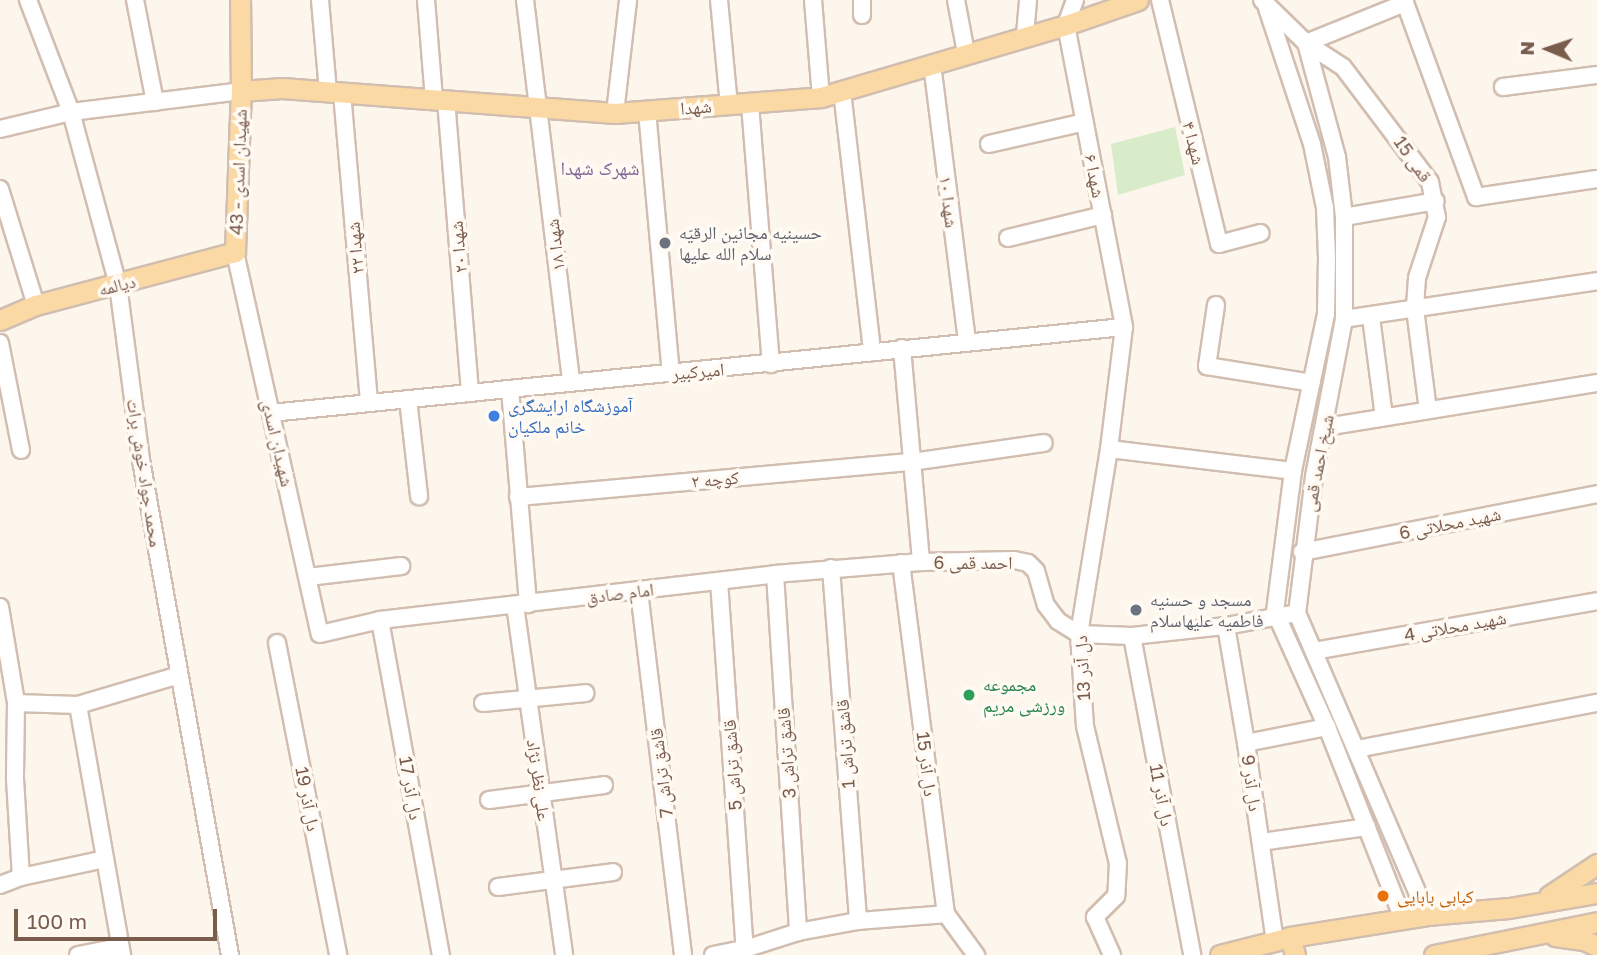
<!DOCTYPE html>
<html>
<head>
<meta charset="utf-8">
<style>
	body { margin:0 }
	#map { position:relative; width:1597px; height:955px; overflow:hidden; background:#fdf6ec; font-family:"Golos Text","Noto Naskh Arabic",sans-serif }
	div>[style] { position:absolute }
	.green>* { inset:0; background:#d8ecc9 }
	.roads { filter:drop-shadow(2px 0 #d1beb0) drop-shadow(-2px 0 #d1beb0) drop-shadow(0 2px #d1beb0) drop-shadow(0 -2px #d1beb0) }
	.minor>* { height:16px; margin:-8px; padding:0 8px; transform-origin:8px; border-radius:8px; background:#fff }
	.major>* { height:19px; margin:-9.5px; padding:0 9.5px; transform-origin:9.5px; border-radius:9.5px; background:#fbd9a5 }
	.dots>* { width:19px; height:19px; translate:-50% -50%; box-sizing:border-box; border:4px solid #fffaf3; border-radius:50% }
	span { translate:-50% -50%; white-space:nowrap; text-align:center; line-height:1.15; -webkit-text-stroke:7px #fffaf3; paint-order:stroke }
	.street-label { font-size:18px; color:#7a5c4d }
	.worship-label { font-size:18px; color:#5b616d }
	.left { translate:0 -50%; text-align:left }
	.shop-label { font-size:18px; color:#366cbe }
	.leisure-label { font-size:18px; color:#27864d }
	.food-label { font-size:18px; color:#c56008 }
	.neighbourhood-label { font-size:19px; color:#846695 }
	.north { position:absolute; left:1513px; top:14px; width:70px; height:70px; -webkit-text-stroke:5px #fffaf3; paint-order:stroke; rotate:272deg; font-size:19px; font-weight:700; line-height:28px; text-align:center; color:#7a5c4d }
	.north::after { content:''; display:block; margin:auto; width:24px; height:32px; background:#7a5c4d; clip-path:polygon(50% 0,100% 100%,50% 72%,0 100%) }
	.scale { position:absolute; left:14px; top:909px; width:203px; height:32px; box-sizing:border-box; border:4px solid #7a5c4d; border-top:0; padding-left:9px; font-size:21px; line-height:24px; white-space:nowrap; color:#7a5c4d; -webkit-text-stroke:5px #fffaf3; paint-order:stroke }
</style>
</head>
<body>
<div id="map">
	<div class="green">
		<div style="clip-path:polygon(1175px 127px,1185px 175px,1118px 195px,1111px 144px)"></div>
	</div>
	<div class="roads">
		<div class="minor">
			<div style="left:28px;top:0;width:120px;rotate:69deg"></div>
			<div style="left:71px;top:112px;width:179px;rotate:74.8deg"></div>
			<div style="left:118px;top:285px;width:177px;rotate:82.5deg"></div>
			<div style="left:141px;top:460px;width:503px;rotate:79.81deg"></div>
			<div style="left:135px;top:0;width:104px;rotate:78.9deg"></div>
			<div style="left:320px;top:0;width:92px;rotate:85deg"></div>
			<div style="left:426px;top:0;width:99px;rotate:85.4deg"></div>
			<div style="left:525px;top:0;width:385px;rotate:83.1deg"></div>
			<div style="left:719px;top:0;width:105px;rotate:84.6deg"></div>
			<div style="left:813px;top:0;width:97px;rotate:85.3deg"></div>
			<div style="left:862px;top:0;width:15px;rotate:90deg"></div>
			<div style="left:956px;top:0;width:54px;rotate:79.3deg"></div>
			<div style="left:1075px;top:0;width:27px;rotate:110deg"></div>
			<div style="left:1066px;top:25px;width:308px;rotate:79.1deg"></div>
			<div style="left:1124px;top:327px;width:123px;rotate:97deg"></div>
			<div style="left:1109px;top:449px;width:187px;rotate:99.2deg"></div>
			<div style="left:1079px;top:634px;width:92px;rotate:86.3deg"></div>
			<div style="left:1085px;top:726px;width:141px;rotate:76.5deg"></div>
			<div style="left:1118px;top:863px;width:33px;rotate:93deg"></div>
			<div style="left:1116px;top:896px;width:30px;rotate:135deg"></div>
			<div style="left:1095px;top:917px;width:42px;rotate:65.9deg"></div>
			<div style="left:1160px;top:0;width:251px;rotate:76.4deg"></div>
			<div style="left:1219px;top:244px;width:43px;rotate:-14.7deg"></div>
			<div style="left:1262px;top:0;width:62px;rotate:44.3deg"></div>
			<div style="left:1306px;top:43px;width:118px;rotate:74.8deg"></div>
			<div style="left:1337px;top:157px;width:60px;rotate:83.3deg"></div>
			<div style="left:1344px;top:217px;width:102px;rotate:90deg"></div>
			<div style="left:1344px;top:319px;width:161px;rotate:100.8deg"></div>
			<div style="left:1314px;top:477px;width:137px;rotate:97.1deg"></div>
			<div style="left:1297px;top:613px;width:329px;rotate:66.7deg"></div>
			<div style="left:1404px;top:0;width:210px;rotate:69.9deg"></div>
			<div style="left:1476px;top:197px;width:122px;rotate:-8.5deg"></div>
			<div style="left:1267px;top:8px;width:143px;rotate:71.7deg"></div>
			<div style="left:1312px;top:144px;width:65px;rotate:78.5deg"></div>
			<div style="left:1325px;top:208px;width:49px;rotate:87.7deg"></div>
			<div style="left:1327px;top:257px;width:57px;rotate:91deg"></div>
			<div style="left:1326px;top:314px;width:160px;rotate:101.9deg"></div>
			<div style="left:1293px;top:471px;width:142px;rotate:97.3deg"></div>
			<div style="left:1275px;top:612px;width:126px;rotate:65.7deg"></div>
			<div style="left:1327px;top:727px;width:206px;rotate:68.4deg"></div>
			<div style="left:1025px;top:35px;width:35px;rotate:-85deg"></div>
			<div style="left:1306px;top:43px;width:44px;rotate:33deg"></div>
			<div style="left:1343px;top:67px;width:144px;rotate:52.9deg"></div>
			<div style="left:1430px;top:182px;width:36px;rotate:79deg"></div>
			<div style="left:1437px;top:217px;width:64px;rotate:108.2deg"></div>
			<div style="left:1417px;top:278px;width:31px;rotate:94deg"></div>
			<div style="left:1415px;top:309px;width:102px;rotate:82.7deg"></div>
			<div style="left:1306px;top:43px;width:107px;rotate:-22deg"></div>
			<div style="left:932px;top:64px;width:278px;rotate:82.8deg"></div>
			<div style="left:1503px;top:87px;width:95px;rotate:-7.3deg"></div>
			<div style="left:842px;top:91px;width:263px;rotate:83.4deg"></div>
			<div style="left:342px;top:93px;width:311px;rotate:85deg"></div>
			<div style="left:446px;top:100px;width:294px;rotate:85.3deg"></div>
			<div style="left:750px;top:104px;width:261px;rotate:85.4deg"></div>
			<div style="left:647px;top:111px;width:263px;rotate:84.8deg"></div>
			<div style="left:615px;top:113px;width:114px;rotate:-83.4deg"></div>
			<div style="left:0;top:129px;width:73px;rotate:-13.5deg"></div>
			<div style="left:71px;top:112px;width:171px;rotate:-7deg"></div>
			<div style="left:989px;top:144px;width:98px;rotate:-12.9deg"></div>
			<div style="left:0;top:189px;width:121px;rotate:72.8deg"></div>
			<div style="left:1344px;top:217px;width:93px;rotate:-9.9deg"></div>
			<div style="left:1008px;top:238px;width:98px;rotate:-13.6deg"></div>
			<div style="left:235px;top:252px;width:391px;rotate:77.5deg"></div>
			<div style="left:320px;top:634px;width:62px;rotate:-13.1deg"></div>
			<div style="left:380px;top:620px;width:398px;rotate:-6.6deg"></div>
			<div style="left:775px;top:574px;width:146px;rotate:-4.7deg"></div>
			<div style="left:921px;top:562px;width:93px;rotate:-1.2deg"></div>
			<div style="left:1014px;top:560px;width:14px;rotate:12deg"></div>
			<div style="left:1028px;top:563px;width:11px;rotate:45deg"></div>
			<div style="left:1036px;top:571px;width:35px;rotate:74deg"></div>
			<div style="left:1046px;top:605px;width:20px;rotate:53deg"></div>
			<div style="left:1058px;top:621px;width:25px;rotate:32deg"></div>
			<div style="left:1079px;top:634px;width:53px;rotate:2.2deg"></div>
			<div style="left:1132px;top:636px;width:95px;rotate:-6.1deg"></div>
			<div style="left:1226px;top:626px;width:72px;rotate:-10.4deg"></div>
			<div style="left:1216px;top:305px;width:62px;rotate:98.4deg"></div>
			<div style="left:1207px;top:366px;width:106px;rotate:9.2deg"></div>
			<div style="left:1371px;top:317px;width:101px;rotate:82.6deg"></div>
			<div style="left:1344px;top:319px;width:256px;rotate:-8.5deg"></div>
			<div style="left:0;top:343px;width:109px;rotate:78.9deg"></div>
			<div style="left:902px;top:348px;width:215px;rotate:84.9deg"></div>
			<div style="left:510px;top:389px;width:216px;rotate:85.2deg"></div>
			<div style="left:408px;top:399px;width:98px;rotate:83.5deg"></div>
			<div style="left:271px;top:413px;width:857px;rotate:-5.76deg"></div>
			<div style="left:1325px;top:427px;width:276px;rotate:-9.2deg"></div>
			<div style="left:1109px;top:449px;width:185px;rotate:6.8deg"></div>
			<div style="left:518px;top:497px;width:396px;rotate:-5.1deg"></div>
			<div style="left:912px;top:462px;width:133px;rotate:-8.2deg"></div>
			<div style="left:1302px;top:552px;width:301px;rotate:-11.1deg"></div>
			<div style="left:901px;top:563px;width:354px;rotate:82.7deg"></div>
			<div style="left:946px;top:914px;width:51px;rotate:53.8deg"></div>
			<div style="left:831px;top:568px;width:354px;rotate:85.6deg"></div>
			<div style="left:775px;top:574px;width:359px;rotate:86.3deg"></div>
			<div style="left:308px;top:577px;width:94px;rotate:-6.7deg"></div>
			<div style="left:719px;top:581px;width:369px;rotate:86deg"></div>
			<div style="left:639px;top:591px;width:367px;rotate:83.1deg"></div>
			<div style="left:515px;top:605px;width:353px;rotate:82deg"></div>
			<div style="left:0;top:607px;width:97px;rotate:80.5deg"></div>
			<div style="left:16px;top:703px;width:76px;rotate:90.8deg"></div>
			<div style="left:15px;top:779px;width:98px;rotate:86.5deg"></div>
			<div style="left:380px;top:620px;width:341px;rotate:79.7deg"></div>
			<div style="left:1226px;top:626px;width:119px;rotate:80.3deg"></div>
			<div style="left:1246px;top:743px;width:200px;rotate:81.7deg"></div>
			<div style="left:1132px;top:636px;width:325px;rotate:79.3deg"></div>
			<div style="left:277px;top:643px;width:318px;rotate:78.9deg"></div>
			<div style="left:1314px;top:651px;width:287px;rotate:-10deg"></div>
			<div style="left:16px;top:703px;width:62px;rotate:1.8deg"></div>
			<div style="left:78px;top:705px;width:105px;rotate:-16.5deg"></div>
			<div style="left:483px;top:703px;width:103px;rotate:-5.5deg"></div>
			<div style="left:78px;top:705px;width:254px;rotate:80deg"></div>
			<div style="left:1246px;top:743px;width:83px;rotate:-11.2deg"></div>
			<div style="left:1357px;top:749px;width:244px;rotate:-10.9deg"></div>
			<div style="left:489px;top:800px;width:116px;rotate:-7.4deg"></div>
			<div style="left:1261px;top:842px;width:107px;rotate:-8.1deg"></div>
			<div style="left:0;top:885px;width:22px;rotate:-21deg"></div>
			<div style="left:21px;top:877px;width:86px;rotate:-12.1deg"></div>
			<div style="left:498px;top:887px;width:116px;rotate:-7.4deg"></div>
			<div style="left:78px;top:955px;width:43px;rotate:-10.8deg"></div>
			<div style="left:713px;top:955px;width:33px;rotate:-11deg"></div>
			<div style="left:745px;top:949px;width:56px;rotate:-17.8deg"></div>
			<div style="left:798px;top:932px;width:61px;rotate:-10.4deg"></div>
			<div style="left:858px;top:921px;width:88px;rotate:-4.5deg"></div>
		</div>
		<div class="major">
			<div style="left:241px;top:91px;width:41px;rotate:-4.2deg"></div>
			<div style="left:282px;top:88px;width:334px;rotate:4.3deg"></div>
			<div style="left:615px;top:113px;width:207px;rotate:-4.4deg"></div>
			<div style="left:821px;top:97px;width:255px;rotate:-16.4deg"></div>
			<div style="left:1066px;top:25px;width:76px;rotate:-19.1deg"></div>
			<div style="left:0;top:320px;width:39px;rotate:-23deg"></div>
			<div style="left:36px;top:305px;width:206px;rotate:-14.9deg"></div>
			<div style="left:235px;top:252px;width:161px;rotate:-87.9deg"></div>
			<div style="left:241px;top:91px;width:91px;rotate:-90.6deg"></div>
			<div style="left:1549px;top:896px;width:58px;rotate:-33.7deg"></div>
			<div style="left:1555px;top:936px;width:29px;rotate:8deg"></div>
			<div style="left:1584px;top:940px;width:14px;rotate:25deg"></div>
			<div style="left:1290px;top:937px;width:19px;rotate:74deg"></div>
			<div style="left:1220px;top:955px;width:72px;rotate:-14.4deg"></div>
			<div style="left:1290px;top:937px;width:139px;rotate:-9.1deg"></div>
			<div style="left:1427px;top:915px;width:82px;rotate:-4.9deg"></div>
			<div style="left:1509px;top:908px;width:89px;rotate:-9.7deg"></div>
			<div style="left:1434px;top:955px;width:166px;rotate:-11.4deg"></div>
		</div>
	</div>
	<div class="dots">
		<div style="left:665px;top:243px;background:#6b7280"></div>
		<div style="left:494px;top:416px;background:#3f7fe0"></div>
		<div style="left:1136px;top:610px;background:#6b7280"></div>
		<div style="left:969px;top:695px;background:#2e9e5b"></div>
		<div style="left:1383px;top:896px;background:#e8710a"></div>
	</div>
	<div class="street-label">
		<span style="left:696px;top:107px;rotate:-4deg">شهدا</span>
		<span style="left:1194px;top:143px;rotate:76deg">شهدا ۴</span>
		<span style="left:1413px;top:159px;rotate:55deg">قمی 15</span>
		<span style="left:238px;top:172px;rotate:-88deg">شهیدان اسدی - 43</span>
		<span style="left:1095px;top:176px;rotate:79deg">شهدا ۶</span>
		<span style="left:949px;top:202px;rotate:83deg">شهدا ۱۰</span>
		<span style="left:555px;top:245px;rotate:-97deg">شهدا ۱۸</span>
		<span style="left:458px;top:247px;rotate:-95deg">شهدا ۲۰</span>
		<span style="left:355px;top:248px;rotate:-95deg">شهدا ۲۲</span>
		<span style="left:117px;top:285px;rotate:-14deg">دیالمه</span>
		<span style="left:698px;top:371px;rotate:-5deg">امیرکبیر</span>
		<span style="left:278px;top:443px;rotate:77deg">شهیدان اسدی</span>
		<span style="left:1318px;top:463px;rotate:-79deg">شیخ احمد قمی</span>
		<span style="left:145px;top:473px;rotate:81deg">محمد جواد خوش برات</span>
		<span style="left:715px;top:479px;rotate:-5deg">کوچه ۲</span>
		<span style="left:1450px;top:523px;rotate:-11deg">شهید محلاتی 6</span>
		<span style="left:973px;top:562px">احمد قمی 6</span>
		<span style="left:620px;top:593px;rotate:-7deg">امام صادق</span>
		<span style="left:1455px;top:626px;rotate:-10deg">شهید محلاتی 4</span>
		<span style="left:1082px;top:668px;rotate:-93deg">دل آذر 13</span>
		<span style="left:845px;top:744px;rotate:-94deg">قاشق تراش 1</span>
		<span style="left:786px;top:753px;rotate:-94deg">قاشق تراش 3</span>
		<span style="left:927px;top:764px;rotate:83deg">دل آذر 15</span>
		<span style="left:732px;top:765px;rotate:-94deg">قاشق تراش 5</span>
		<span style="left:661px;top:773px;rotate:-97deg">قاشق تراش 7</span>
		<span style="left:539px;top:780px;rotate:82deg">علی نظر نژاد</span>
		<span style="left:1252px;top:783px;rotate:82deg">دل آذر 9</span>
		<span style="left:411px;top:788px;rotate:80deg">دل آذر 17</span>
		<span style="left:1162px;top:795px;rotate:79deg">دل آذر 11</span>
		<span style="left:308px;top:799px;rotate:79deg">دل آذر 19</span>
	</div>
	<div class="worship-label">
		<span class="left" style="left:679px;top:243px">حسینیه مجانین الرقیّه<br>سلام الله علیها</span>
		<span class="left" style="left:1150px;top:610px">مسجد و حسنیه<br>فاطمیه علیهاسلام</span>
	</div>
	<div class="shop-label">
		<span class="left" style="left:508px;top:416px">آموزشگاه ارایشگری<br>خانم ملکیان</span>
	</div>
	<div class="leisure-label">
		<span class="left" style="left:983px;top:695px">مجموعه<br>ورزشی مریم</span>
	</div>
	<div class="food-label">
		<span class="left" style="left:1397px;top:896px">کبابی بابایی</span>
	</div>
	<div class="neighbourhood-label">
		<span style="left:600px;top:168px">شهرک شهدا</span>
	</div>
	<div class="north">N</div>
	<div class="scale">100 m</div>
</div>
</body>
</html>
